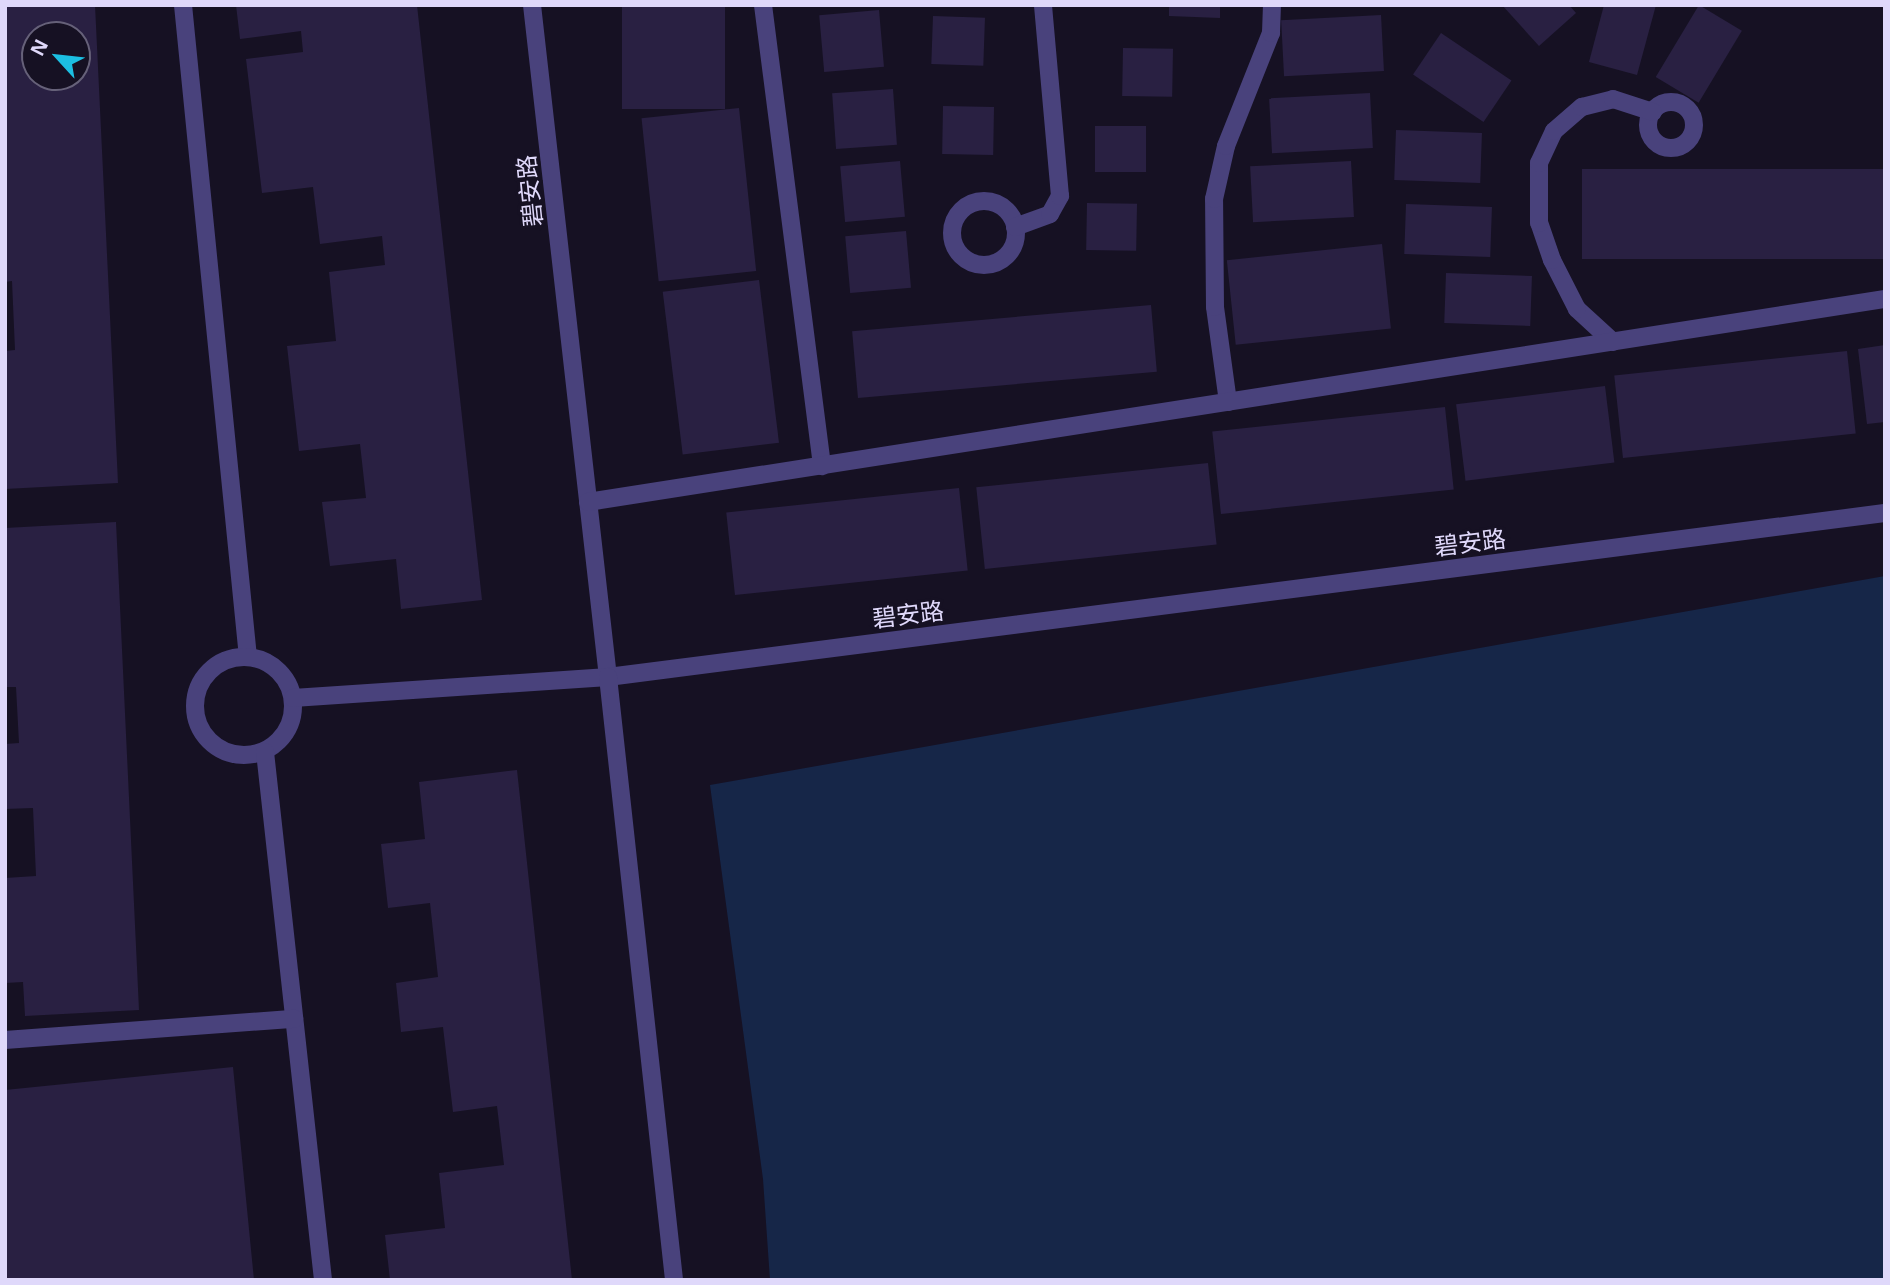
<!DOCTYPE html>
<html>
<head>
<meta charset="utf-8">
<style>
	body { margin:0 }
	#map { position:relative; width:1890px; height:1285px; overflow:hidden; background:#161123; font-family:"Open Sans","Noto Sans SC",sans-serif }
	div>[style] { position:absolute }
	.water>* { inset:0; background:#162648 }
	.building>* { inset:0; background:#292042; transform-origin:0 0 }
	.minor>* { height:18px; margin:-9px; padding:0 9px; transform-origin:9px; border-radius:9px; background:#49427c }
	.minor>.ring { margin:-9px; padding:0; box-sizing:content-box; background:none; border:18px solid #49427c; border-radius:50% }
	span { translate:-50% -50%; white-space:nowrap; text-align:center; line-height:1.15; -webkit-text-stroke:6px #161123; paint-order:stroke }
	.street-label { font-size:24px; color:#dfd8fa }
	.frame { position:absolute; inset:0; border:7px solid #dfd8fa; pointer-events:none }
	.north { position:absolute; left:21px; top:21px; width:70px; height:70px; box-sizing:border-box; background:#161123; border:2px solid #666179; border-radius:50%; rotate:297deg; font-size:19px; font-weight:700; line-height:28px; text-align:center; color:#dfd8fa }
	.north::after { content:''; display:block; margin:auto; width:24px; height:32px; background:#1cbfe2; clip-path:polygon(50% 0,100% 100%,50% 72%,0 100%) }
</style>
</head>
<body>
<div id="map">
	<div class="water">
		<div style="clip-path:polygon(1885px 576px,1885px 1280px,770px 1280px,763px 1179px,710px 785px)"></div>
	</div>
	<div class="building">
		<div style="clip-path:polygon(evenodd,5px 5px,95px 5px,118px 483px,5px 489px,5px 351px,15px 350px,12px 281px,5px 282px,5px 5px,35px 35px,77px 35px,77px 77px,35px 77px,35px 35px)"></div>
		<div style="clip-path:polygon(236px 5px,417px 5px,482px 600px,401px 609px,396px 559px,330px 566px,322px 502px,366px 498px,360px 444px,299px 451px,287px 346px,336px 341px,329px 272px,385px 265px,382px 236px,320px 244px,313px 187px,262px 193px,246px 59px,303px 52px,301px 31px,240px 39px)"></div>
		<div style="left:622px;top:5px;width:103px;height:104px"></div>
		<div style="clip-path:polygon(1169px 5px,1220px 5px,1220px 18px,1169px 16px)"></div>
		<div style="clip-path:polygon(1502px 5px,1569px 5px,1576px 13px,1539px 46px)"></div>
		<div style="clip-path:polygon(1604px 5px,1656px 5px,1637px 75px,1589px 62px)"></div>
		<div style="left:1699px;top:5px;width:50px;height:84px;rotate:31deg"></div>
		<div style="left:879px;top:10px;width:57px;height:60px;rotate:85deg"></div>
		<div style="left:1381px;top:15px;width:56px;height:100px;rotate:87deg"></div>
		<div style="left:933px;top:16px;width:52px;height:48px;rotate:2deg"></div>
		<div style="left:1441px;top:33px;width:85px;height:50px;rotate:34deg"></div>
		<div style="left:1123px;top:48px;width:50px;height:48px;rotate:1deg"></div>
		<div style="left:893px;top:89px;width:56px;height:61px;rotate:86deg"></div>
		<div style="left:1370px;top:93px;width:55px;height:101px;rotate:87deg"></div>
		<div style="left:943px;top:106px;width:51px;height:48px;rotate:1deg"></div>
		<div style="left:739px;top:108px;width:164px;height:98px;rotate:84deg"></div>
		<div style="left:1095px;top:126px;width:51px;height:46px"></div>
		<div style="left:1396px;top:130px;width:86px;height:50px;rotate:2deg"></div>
		<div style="left:900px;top:161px;width:56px;height:60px;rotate:85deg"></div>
		<div style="left:1351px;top:161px;width:56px;height:101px;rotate:87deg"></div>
		<div style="left:1885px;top:169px;width:90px;height:303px;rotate:90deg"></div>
		<div style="left:1087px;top:203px;width:50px;height:47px;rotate:1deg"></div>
		<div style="left:1406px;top:204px;width:86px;height:50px;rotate:2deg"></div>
		<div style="left:906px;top:231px;width:57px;height:61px;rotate:85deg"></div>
		<div style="left:1382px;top:244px;width:85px;height:156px;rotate:84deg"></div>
		<div style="left:1446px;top:273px;width:86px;height:50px;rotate:2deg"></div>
		<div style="left:759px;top:280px;width:164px;height:97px;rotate:83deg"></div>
		<div style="left:1151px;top:305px;width:67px;height:300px;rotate:85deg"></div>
		<div style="clip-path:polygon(1885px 345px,1885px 422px,1867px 424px,1858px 349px)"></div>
		<div style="left:1847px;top:351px;width:83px;height:234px;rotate:84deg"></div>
		<div style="left:1605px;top:386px;width:77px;height:150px;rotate:83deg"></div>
		<div style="left:1445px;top:407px;width:83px;height:234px;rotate:84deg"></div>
		<div style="left:1208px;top:463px;width:82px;height:233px;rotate:84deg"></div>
		<div style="left:959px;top:488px;width:83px;height:234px;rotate:84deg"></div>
		<div style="clip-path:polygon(116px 522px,139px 1010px,25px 1016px,23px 982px,5px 983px,5px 878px,36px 876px,33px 808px,5px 809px,5px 744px,19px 743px,16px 687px,5px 687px,5px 528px)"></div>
		<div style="clip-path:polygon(517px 770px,572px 1280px,390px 1280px,385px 1235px,445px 1228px,439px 1173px,504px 1165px,497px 1106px,453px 1112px,443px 1027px,401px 1032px,396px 983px,438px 977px,430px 903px,388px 908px,381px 844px,425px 839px,419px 782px)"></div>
		<div style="clip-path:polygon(233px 1067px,254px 1280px,5px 1280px,5px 1090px)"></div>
	</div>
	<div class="minor">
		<div style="left:183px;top:5px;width:655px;rotate:84.31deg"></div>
		<div style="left:532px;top:5px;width:676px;rotate:83.55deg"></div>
		<div style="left:608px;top:677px;width:1287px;rotate:-7.32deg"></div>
		<div style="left:763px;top:5px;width:465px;rotate:82.7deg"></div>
		<div class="ring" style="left:1648px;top:102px;width:28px;height:28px"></div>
		<div class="ring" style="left:952px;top:201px;width:46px;height:46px"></div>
		<div style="left:1015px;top:227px;width:37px;rotate:-20deg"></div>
		<div style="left:1050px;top:214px;width:21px;rotate:-61deg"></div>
		<div style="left:1060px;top:196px;width:192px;rotate:-95.1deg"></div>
		<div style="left:1613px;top:342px;width:49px;rotate:-137.5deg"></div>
		<div style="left:1577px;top:309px;width:55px;rotate:-117deg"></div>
		<div style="left:1552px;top:260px;width:39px;rotate:-109deg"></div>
		<div style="left:1539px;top:223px;width:60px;rotate:-90deg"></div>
		<div style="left:1539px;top:163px;width:35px;rotate:-65deg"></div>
		<div style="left:1554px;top:131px;width:37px;rotate:-41deg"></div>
		<div style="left:1582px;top:107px;width:32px;rotate:-14deg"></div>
		<div style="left:1613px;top:99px;width:42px;rotate:18deg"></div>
		<div style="left:1228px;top:402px;width:96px;rotate:-97.8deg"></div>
		<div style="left:1215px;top:307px;width:108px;rotate:-90.5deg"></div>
		<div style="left:1214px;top:199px;width:54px;rotate:-77.2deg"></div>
		<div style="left:1226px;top:146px;width:122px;rotate:-68.3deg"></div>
		<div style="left:1271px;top:33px;width:28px;rotate:-88deg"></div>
		<div style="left:588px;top:502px;width:1313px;rotate:-8.9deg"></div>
		<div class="ring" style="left:195px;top:657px;width:80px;height:80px"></div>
		<div style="left:293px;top:698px;width:316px;rotate:-3.8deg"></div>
		<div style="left:608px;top:677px;width:607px;rotate:83.75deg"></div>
		<div style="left:265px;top:752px;width:531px;rotate:83.73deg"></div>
		<div style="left:5px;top:1040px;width:290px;rotate:-4.2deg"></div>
	</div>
	<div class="street-label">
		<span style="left:529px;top:191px;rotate:-96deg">碧安路</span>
		<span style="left:1470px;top:542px;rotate:-7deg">碧安路</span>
		<span style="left:908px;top:614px;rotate:-7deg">碧安路</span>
	</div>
	<div class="frame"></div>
	<div class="north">N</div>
</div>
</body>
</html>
